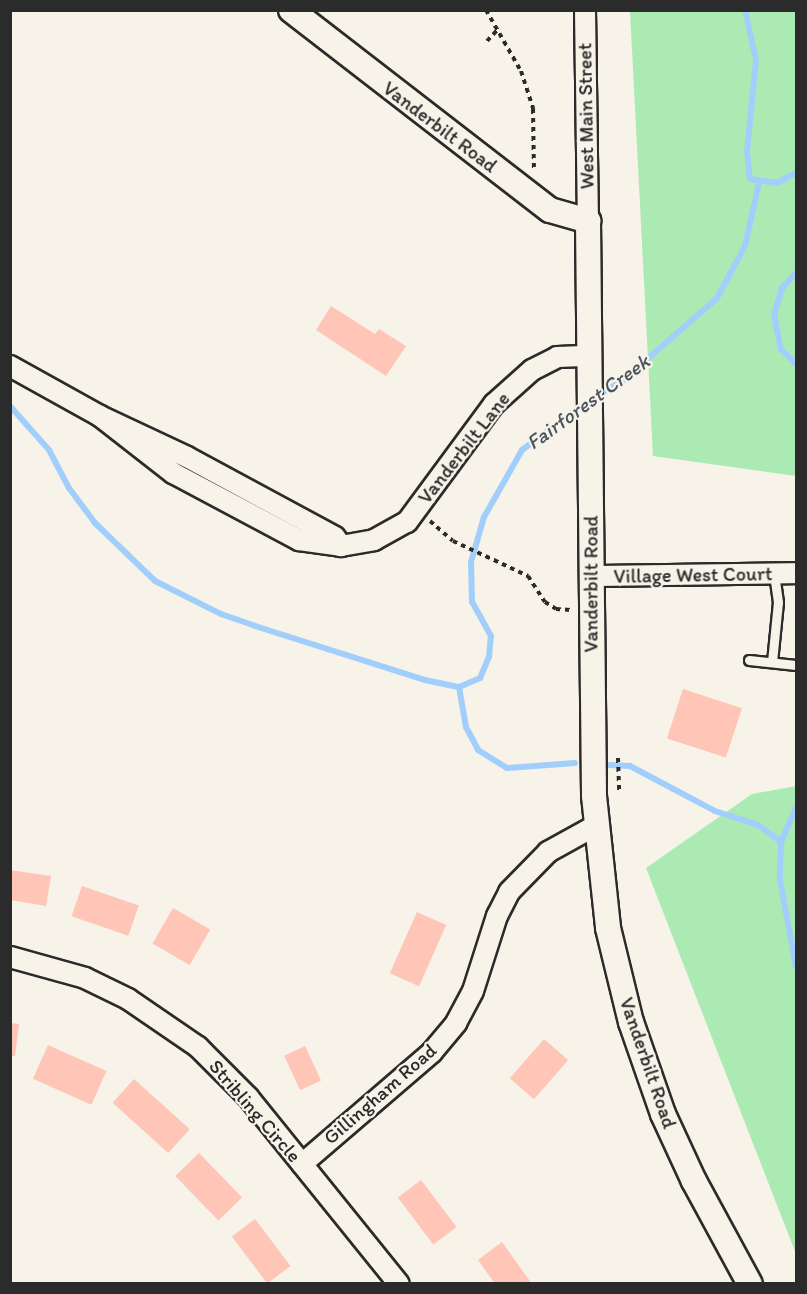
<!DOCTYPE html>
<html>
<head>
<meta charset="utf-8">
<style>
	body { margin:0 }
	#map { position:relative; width:807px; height:1294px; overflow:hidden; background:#f7f3e8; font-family:Itim,sans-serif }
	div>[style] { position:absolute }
	.green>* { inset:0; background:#abeab2 }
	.stream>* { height:6px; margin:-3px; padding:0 3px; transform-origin:3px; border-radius:3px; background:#a2cefc }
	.building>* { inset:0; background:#ffc5b6; transform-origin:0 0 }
	.path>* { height:4px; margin-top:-2px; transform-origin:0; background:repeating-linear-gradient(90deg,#2b2b2b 0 4.5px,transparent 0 9px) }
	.roads { filter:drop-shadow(2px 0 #2b2b2b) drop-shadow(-2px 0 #2b2b2b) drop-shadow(0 2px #2b2b2b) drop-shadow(0 -2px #2b2b2b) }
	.service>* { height:9px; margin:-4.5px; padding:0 4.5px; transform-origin:4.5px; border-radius:4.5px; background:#f7f3e8 }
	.minor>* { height:20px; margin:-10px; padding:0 10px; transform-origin:10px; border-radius:10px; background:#f7f3e8 }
	.tertiary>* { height:24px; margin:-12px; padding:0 12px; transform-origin:12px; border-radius:12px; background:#f7f3e8 }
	span { translate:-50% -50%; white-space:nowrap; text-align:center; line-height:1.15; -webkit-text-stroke:4.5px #f7f3e8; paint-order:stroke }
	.street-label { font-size:20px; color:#2b2b2b }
	.water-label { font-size:21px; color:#49545f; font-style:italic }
	.frame { position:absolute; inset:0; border:12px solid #2b2b2b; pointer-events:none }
</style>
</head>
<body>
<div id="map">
	<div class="green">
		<div style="clip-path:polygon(630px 11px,796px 11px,796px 476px,653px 456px)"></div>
		<div style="clip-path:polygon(796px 786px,796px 1254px,646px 868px,752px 794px)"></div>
	</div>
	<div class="stream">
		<div style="left:745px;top:10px;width:51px;rotate:77.6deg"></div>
		<div style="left:756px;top:60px;width:91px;rotate:95.6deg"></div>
		<div style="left:747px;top:151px;width:28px;rotate:84deg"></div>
		<div style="left:750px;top:179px;width:27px;rotate:8deg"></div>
		<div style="left:777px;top:183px;width:21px;rotate:-28deg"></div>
		<div style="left:796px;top:273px;width:21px;rotate:133deg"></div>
		<div style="left:782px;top:288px;width:27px;rotate:107deg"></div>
		<div style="left:774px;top:314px;width:36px;rotate:79deg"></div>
		<div style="left:781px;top:349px;width:21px;rotate:45deg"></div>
		<div style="left:595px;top:397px;width:31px;rotate:-31deg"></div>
		<div style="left:622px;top:381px;width:126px;rotate:-41.1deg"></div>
		<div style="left:717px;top:298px;width:59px;rotate:-61.7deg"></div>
		<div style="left:745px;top:246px;width:65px;rotate:-77.5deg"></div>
		<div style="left:10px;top:406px;width:59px;rotate:48.4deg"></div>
		<div style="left:49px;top:450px;width:43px;rotate:62.2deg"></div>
		<div style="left:69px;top:488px;width:44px;rotate:53.4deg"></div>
		<div style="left:95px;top:523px;width:83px;rotate:44deg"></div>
		<div style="left:155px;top:581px;width:74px;rotate:26.6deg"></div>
		<div style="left:221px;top:614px;width:36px;rotate:19deg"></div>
		<div style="left:255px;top:626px;width:178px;rotate:17.6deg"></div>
		<div style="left:425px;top:680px;width:35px;rotate:12deg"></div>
		<div style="left:459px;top:687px;width:23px;rotate:-23deg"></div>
		<div style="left:480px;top:678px;width:23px;rotate:-67deg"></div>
		<div style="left:489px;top:657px;width:21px;rotate:-85deg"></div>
		<div style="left:491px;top:636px;width:39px;rotate:-119deg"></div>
		<div style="left:472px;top:602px;width:40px;rotate:-91.4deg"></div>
		<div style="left:471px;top:562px;width:47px;rotate:-73.9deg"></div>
		<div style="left:484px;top:517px;width:77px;rotate:-60.4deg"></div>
		<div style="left:522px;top:450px;width:77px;rotate:-36.6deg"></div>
		<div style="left:459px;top:687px;width:41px;rotate:80.1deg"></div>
		<div style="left:466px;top:727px;width:26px;rotate:62deg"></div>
		<div style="left:478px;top:750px;width:34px;rotate:32deg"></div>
		<div style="left:507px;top:768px;width:68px;rotate:-4.2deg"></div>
		<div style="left:610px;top:765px;width:20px;rotate:3deg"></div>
		<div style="left:630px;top:766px;width:96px;rotate:27.9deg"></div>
		<div style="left:715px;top:811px;width:45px;rotate:18deg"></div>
		<div style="left:758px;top:825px;width:29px;rotate:36deg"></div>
		<div style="left:796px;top:808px;width:37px;rotate:114deg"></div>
		<div style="left:781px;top:842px;width:38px;rotate:92deg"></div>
		<div style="left:780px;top:880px;width:88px;rotate:79.6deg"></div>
	</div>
	<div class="building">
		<div style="clip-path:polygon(331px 306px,375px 334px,379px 329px,406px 346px,386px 376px,316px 330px)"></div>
		<div style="left:683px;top:689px;width:62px;height:52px;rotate:18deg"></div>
		<div style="clip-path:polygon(10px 870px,51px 876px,46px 906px,10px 900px)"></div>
		<div style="left:82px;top:886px;width:60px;height:32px;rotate:19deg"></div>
		<div style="left:173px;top:908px;width:43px;height:41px;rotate:30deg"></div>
		<div style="left:417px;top:912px;width:32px;height:67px;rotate:24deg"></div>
		<div style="clip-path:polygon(10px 1023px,19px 1024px,15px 1056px,10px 1056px)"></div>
		<div style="left:544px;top:1039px;width:32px;height:52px;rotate:41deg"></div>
		<div style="left:48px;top:1045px;width:64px;height:37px;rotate:24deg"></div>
		<div style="left:305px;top:1046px;width:38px;height:23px;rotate:65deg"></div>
		<div style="left:134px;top:1079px;width:75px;height:32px;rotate:42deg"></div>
		<div style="left:199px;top:1153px;width:62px;height:33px;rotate:46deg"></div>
		<div style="left:421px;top:1180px;width:59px;height:29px;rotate:53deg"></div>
		<div style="left:255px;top:1219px;width:59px;height:29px;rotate:53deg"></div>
		<div style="clip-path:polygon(502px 1242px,532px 1284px,495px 1284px,478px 1260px)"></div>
	</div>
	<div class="path">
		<div style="left:486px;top:10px;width:70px;rotate:60.2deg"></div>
		<div style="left:521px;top:71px;width:40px;rotate:72deg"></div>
		<div style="left:533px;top:109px;width:61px;rotate:89.1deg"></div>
		<div style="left:487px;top:41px;width:18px;rotate:-47deg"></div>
		<div style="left:430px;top:521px;width:30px;rotate:41deg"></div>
		<div style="left:453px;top:541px;width:83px;rotate:25deg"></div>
		<div style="left:528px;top:576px;width:31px;rotate:57deg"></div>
		<div style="left:545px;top:602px;width:13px;rotate:32deg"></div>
		<div style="left:556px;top:609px;width:15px;rotate:4deg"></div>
		<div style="left:618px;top:758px;width:35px;rotate:88deg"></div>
	</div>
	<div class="roads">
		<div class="service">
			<div style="left:749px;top:660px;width:47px;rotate:6.1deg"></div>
			<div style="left:772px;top:662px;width:60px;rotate:-84.3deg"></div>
			<div style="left:778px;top:602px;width:28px;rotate:-98deg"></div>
		</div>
		<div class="minor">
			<div style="left:585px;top:10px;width:211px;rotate:89.2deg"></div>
			<div style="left:10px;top:366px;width:103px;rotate:29.1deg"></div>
			<div style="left:100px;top:416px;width:96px;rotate:25.2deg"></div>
			<div style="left:187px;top:457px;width:168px;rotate:28.4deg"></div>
			<div style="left:335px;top:537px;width:11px;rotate:56deg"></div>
			<div style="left:100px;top:416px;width:93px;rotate:38deg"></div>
			<div style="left:173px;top:473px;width:143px;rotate:28deg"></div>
			<div style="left:299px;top:540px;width:42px;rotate:8.1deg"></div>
			<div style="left:341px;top:546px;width:34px;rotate:-10deg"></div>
			<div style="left:374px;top:540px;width:38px;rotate:-29deg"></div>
			<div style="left:407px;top:522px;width:147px;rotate:-53.6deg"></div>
			<div style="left:494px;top:404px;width:51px;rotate:-41.8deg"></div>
			<div style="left:532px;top:370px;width:28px;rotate:-27deg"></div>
			<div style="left:557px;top:357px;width:33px;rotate:-2deg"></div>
			<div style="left:590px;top:576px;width:206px;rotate:-0.8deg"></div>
			<div style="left:10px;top:957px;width:78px;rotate:15.6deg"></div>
			<div style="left:85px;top:978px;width:48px;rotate:26deg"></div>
			<div style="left:128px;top:999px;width:85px;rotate:34.4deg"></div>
			<div style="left:198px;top:1047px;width:71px;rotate:45deg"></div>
			<div style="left:248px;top:1097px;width:240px;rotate:51.1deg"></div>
			<div style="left:302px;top:1164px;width:172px;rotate:-40.7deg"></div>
			<div style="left:432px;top:1052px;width:38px;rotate:-50deg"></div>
			<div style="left:456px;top:1023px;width:36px;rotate:-62deg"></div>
			<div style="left:473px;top:991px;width:79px;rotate:-72.3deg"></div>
			<div style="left:497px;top:916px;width:27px;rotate:-63deg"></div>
			<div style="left:509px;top:892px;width:56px;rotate:-45.7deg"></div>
			<div style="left:548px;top:852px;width:54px;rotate:-29deg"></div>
		</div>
		<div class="tertiary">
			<div style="left:291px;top:10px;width:327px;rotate:37.7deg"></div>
			<div style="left:550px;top:210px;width:40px;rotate:16deg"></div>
			<div style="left:588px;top:221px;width:575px;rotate:89.4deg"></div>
			<div style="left:594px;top:796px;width:133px;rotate:83.9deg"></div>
			<div style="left:608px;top:928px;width:97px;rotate:76.3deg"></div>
			<div style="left:631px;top:1022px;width:97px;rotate:70.8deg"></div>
			<div style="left:663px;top:1114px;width:74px;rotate:65.2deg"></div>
			<div style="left:694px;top:1181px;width:117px;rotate:61.5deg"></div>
		</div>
	</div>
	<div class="street-label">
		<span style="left:586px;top:116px;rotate:-91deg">West Main Street</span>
		<span style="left:440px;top:127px;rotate:37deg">Vanderbilt Road</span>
		<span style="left:464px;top:448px;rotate:-52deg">Vanderbilt Lane</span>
		<span style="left:693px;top:575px;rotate:-1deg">Village West Court</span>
		<span style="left:591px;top:584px;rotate:-90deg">Vanderbilt Road</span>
		<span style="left:648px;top:1063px;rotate:71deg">Vanderbilt Road</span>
		<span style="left:380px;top:1094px;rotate:-41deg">Gillingham Road</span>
		<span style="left:255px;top:1111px;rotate:49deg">Stribling Circle</span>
	</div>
	<div class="water-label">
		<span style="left:588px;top:402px;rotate:-36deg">Fairforest Creek</span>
	</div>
	<div class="frame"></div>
</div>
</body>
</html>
